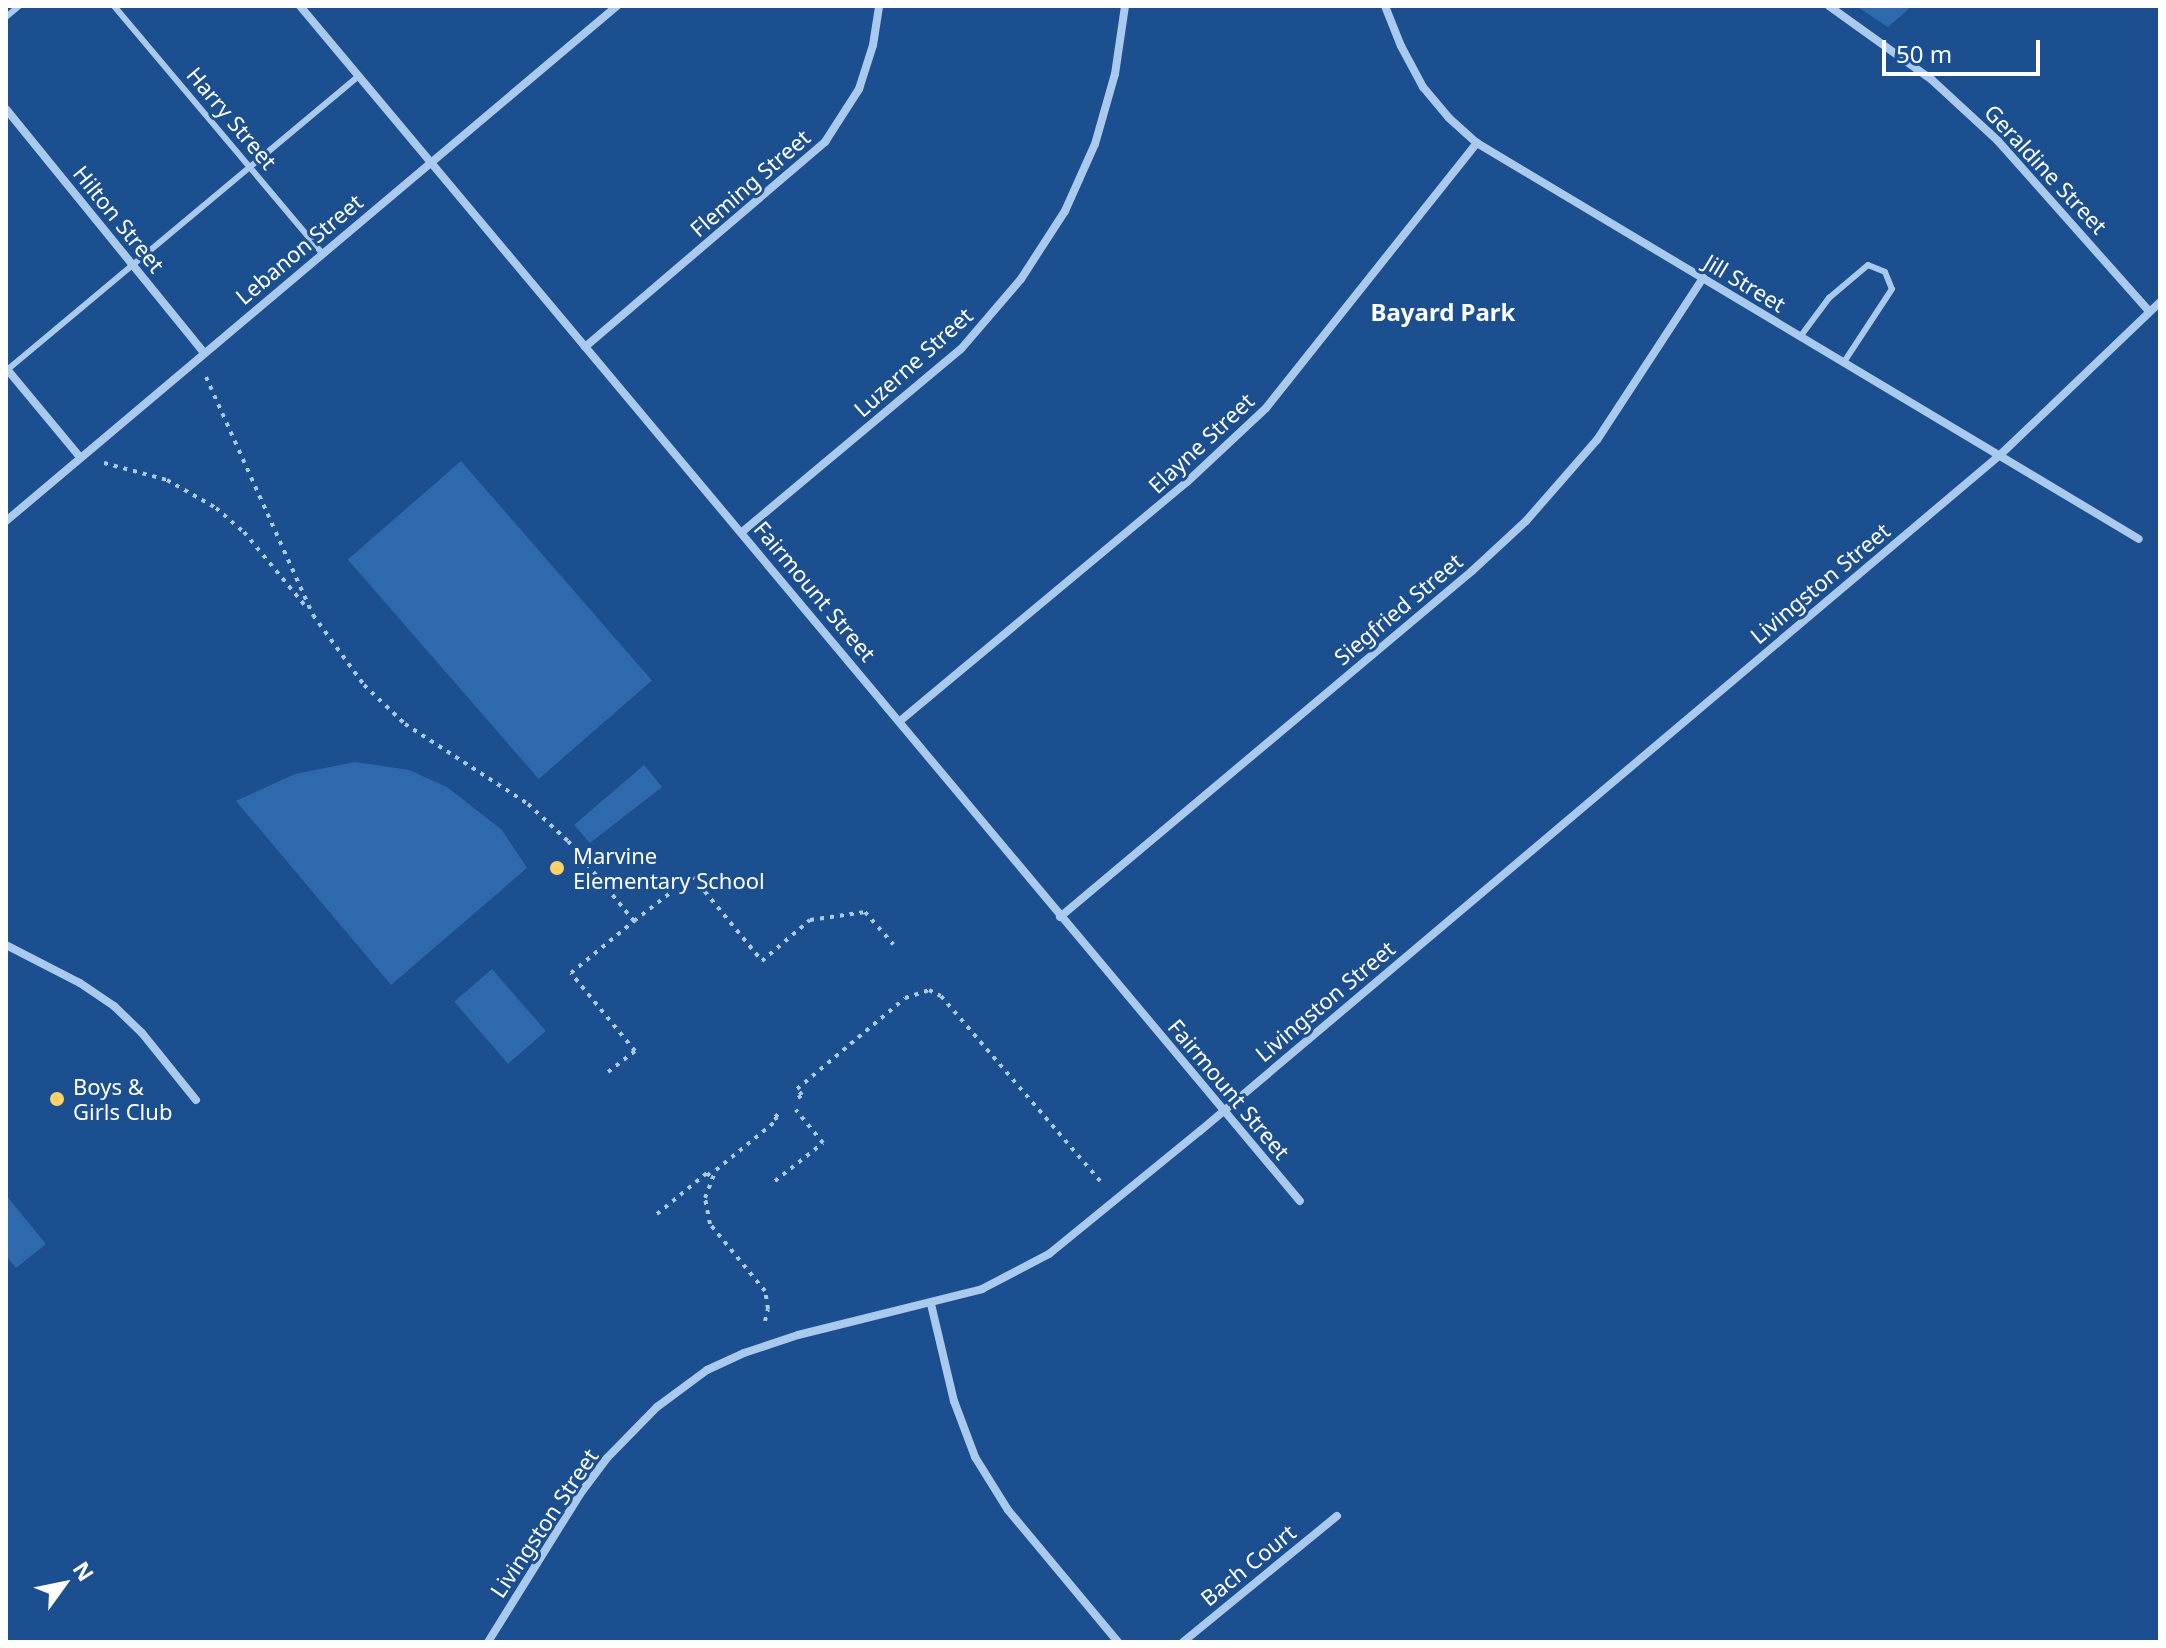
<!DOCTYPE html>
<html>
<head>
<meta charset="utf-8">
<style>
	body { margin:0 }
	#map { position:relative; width:2166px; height:1648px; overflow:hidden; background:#1b4f8f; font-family:"Noto Sans",sans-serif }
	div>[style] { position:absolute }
	.green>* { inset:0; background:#2e69ad; transform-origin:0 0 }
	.path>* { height:4px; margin-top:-2px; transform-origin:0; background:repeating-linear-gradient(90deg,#a9c9ee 0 4px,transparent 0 10px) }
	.service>* { height:6px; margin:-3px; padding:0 3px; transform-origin:3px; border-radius:3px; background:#a9c9ee }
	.minor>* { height:8px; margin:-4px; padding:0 4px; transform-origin:4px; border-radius:4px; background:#a9c9ee }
	.dots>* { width:22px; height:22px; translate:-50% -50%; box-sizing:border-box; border:4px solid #1b4f8f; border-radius:50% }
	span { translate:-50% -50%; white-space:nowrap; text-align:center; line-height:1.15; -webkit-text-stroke:6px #1b4f8f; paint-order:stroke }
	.street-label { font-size:22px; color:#fff }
	.poi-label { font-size:22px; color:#fff }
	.left { translate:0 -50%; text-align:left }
	.neighbourhood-label { font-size:24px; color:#fff; font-weight:700 }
	.frame { position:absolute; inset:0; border:8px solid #fff; pointer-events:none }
	.north { position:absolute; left:24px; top:1544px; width:80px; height:80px; -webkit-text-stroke:6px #1b4f8f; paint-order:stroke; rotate:57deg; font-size:22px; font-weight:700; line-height:32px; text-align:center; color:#fff }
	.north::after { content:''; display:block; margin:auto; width:28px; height:36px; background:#fff; clip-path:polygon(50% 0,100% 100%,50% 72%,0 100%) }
	.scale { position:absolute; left:1882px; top:40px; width:158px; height:36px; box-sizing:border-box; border:4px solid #fff; border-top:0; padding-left:10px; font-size:24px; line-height:28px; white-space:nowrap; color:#fff; -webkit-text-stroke:6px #1b4f8f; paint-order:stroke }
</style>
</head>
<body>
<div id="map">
	<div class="green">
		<div style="clip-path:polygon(1856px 6px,1912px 6px,1888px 27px)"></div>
		<div style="left:461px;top:461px;width:291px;height:150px;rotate:49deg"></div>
		<div style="clip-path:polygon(355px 762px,409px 770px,447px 787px,502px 830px,527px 868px,391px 985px,236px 801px,295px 774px)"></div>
		<div style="clip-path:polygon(644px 765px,662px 787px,590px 843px,574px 825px)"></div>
		<div style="left:492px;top:969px;width:82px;height:50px;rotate:49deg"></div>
		<div style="clip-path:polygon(6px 1195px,46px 1244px,16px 1268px,6px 1256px)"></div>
	</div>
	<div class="path">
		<div style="left:206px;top:377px;width:261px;rotate:65.8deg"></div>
		<div style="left:313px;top:615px;width:87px;rotate:53.9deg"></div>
		<div style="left:364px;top:685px;width:57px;rotate:43.6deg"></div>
		<div style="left:405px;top:724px;width:147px;rotate:33deg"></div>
		<div style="left:528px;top:804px;width:54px;rotate:42.8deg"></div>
		<div style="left:568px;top:841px;width:104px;rotate:50.5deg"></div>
		<div style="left:634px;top:921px;width:73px;rotate:-37.8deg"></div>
		<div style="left:692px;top:876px;width:110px;rotate:50.5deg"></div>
		<div style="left:762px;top:961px;width:63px;rotate:-40.5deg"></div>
		<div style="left:810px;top:920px;width:56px;rotate:-8.3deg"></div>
		<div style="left:865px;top:912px;width:43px;rotate:48.8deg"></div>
		<div style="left:104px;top:463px;width:65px;rotate:15.1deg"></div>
		<div style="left:167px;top:480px;width:56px;rotate:29.7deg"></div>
		<div style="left:216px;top:508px;width:37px;rotate:41deg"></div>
		<div style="left:244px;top:532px;width:99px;rotate:50.3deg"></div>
		<div style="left:608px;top:1072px;width:34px;rotate:-38deg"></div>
		<div style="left:635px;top:1051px;width:101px;rotate:-129.4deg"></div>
		<div style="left:571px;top:973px;width:82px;rotate:-39.5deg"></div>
		<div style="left:798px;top:1098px;width:5px;rotate:-37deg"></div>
		<div style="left:802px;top:1095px;width:8px;rotate:-130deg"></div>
		<div style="left:797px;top:1089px;width:141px;rotate:-40.1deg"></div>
		<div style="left:905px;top:998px;width:25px;rotate:-18deg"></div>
		<div style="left:929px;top:990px;width:13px;rotate:27deg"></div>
		<div style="left:941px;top:996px;width:244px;rotate:49.3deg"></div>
		<div style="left:775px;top:1181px;width:61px;rotate:-38.4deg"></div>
		<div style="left:823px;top:1143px;width:43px;rotate:-129.3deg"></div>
		<div style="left:657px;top:1214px;width:65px;rotate:-39.4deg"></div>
		<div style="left:707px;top:1173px;width:6px;rotate:45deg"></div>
		<div style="left:765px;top:1321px;width:12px;rotate:-76deg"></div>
		<div style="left:768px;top:1309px;width:18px;rotate:-99deg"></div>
		<div style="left:765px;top:1291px;width:87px;rotate:-129.4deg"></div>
		<div style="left:710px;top:1224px;width:26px;rotate:-101deg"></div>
		<div style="left:705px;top:1198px;width:30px;rotate:-69deg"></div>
		<div style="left:716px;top:1170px;width:79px;rotate:-39.3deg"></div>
		<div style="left:777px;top:1120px;width:4px;rotate:-124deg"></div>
		<div style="left:775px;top:1117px;width:9px;rotate:-41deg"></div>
	</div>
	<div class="service">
		<div style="left:114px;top:6px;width:323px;rotate:49.9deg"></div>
		<div style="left:6px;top:17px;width:17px;rotate:-40deg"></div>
		<div style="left:1800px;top:337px;width:49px;rotate:-53.4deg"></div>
		<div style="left:1829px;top:298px;width:51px;rotate:-40.2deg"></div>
		<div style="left:1868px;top:265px;width:18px;rotate:22deg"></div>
		<div style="left:1885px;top:272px;width:18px;rotate:68deg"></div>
		<div style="left:1892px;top:289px;width:87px;rotate:123.3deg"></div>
		<div style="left:7px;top:370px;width:457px;rotate:-39.9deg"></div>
	</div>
	<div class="minor">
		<div style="left:300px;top:6px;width:1558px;rotate:50.08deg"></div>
		<div style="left:1385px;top:6px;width:43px;rotate:68.2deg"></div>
		<div style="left:1401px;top:46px;width:47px;rotate:61.8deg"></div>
		<div style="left:1423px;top:87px;width:40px;rotate:50deg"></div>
		<div style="left:1449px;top:118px;width:38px;rotate:42deg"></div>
		<div style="left:1477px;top:143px;width:771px;rotate:30.89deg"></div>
		<div style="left:1829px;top:6px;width:127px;rotate:35.7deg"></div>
		<div style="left:1932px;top:80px;width:90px;rotate:42.7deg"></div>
		<div style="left:1998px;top:141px;width:227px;rotate:48.4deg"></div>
		<div style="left:6px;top:109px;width:314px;rotate:50.9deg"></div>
		<div style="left:585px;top:347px;width:316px;rotate:-40.5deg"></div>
		<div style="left:825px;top:142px;width:63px;rotate:-57.3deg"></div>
		<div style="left:859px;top:89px;width:46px;rotate:-72.3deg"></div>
		<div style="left:873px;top:45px;width:39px;rotate:-81deg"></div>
		<div style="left:6px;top:368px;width:116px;rotate:50.3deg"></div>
		<div style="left:6px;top:521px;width:799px;rotate:-40.13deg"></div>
		<div style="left:742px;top:532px;width:285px;rotate:-39.9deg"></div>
		<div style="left:961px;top:349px;width:92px;rotate:-49.4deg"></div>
		<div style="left:1021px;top:279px;width:81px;rotate:-57.1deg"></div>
		<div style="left:1065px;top:211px;width:73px;rotate:-65.9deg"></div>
		<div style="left:1095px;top:144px;width:73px;rotate:-74.1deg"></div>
		<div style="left:1115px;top:74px;width:69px;rotate:-81.6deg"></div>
		<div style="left:900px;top:721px;width:373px;rotate:-39.8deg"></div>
		<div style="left:1187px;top:482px;width:108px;rotate:-43.1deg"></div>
		<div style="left:1266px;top:408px;width:339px;rotate:-51.5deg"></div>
		<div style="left:1060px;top:917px;width:538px;rotate:-40.02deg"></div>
		<div style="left:1472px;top:571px;width:74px;rotate:-42.8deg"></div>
		<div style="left:1526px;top:521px;width:108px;rotate:-48.8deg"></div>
		<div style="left:1597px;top:440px;width:194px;rotate:-56.8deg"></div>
		<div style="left:6px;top:945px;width:83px;rotate:27.2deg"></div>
		<div style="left:80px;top:983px;width:41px;rotate:34.1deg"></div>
		<div style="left:114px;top:1006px;width:39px;rotate:44deg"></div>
		<div style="left:142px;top:1033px;width:86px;rotate:51.1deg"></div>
		<div style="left:931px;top:1304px;width:100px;rotate:76.7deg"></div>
		<div style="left:954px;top:1401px;width:60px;rotate:69.4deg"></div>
		<div style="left:975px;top:1457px;width:62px;rotate:58.1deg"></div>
		<div style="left:1008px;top:1510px;width:172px;rotate:50.2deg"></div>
		<div style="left:488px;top:1642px;width:174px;rotate:-58.1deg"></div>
		<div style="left:580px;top:1494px;width:45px;rotate:-53.1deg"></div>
		<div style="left:607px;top:1458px;width:71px;rotate:-45.6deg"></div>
		<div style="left:657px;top:1407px;width:62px;rotate:-36.5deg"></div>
		<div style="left:707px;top:1370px;width:41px;rotate:-24.7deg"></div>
		<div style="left:744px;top:1353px;width:57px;rotate:-18.4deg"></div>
		<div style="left:798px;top:1335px;width:190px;rotate:-14deg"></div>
		<div style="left:982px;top:1289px;width:76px;rotate:-27.6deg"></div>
		<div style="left:1049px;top:1254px;width:195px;rotate:-39.2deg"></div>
		<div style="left:1200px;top:1131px;width:1047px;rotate:-40.2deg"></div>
		<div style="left:2000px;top:455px;width:221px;rotate:-43.7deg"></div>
		<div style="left:1183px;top:1642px;width:199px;rotate:-39.3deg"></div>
	</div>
	<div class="dots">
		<div style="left:557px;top:868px;background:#ffd166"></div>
		<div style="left:57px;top:1099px;background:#ffd166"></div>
	</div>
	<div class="street-label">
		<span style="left:232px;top:118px;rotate:50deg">Harry Street</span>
		<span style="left:2046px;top:169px;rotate:47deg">Geraldine Street</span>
		<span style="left:750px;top:183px;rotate:-41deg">Fleming Street</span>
		<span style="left:119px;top:219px;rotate:51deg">Hilton Street</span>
		<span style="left:299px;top:249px;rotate:-40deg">Lebanon Street</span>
		<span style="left:1745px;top:283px;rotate:31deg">Jill Street</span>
		<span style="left:913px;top:362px;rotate:-42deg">Luzerne Street</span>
		<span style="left:1201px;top:443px;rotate:-43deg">Elayne Street</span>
		<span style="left:1820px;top:583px;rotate:-40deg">Livingston Street</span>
		<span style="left:815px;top:591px;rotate:50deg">Fairmount Street</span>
		<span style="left:1398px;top:609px;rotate:-40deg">Siegfried Street</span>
		<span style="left:1325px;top:1001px;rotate:-40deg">Livingston Street</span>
		<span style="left:1229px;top:1089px;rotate:50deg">Fairmount Street</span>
		<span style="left:544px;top:1523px;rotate:-56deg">Livingston Street</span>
		<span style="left:1248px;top:1565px;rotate:-39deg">Bach Court</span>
	</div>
	<div class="poi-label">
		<span class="left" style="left:573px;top:868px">Marvine<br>Elementary School</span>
		<span class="left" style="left:73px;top:1099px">Boys &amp;<br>Girls Club</span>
	</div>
	<div class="neighbourhood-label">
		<span style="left:1443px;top:312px">Bayard Park</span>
	</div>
	<div class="frame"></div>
	<div class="north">N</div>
	<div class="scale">50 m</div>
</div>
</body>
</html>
